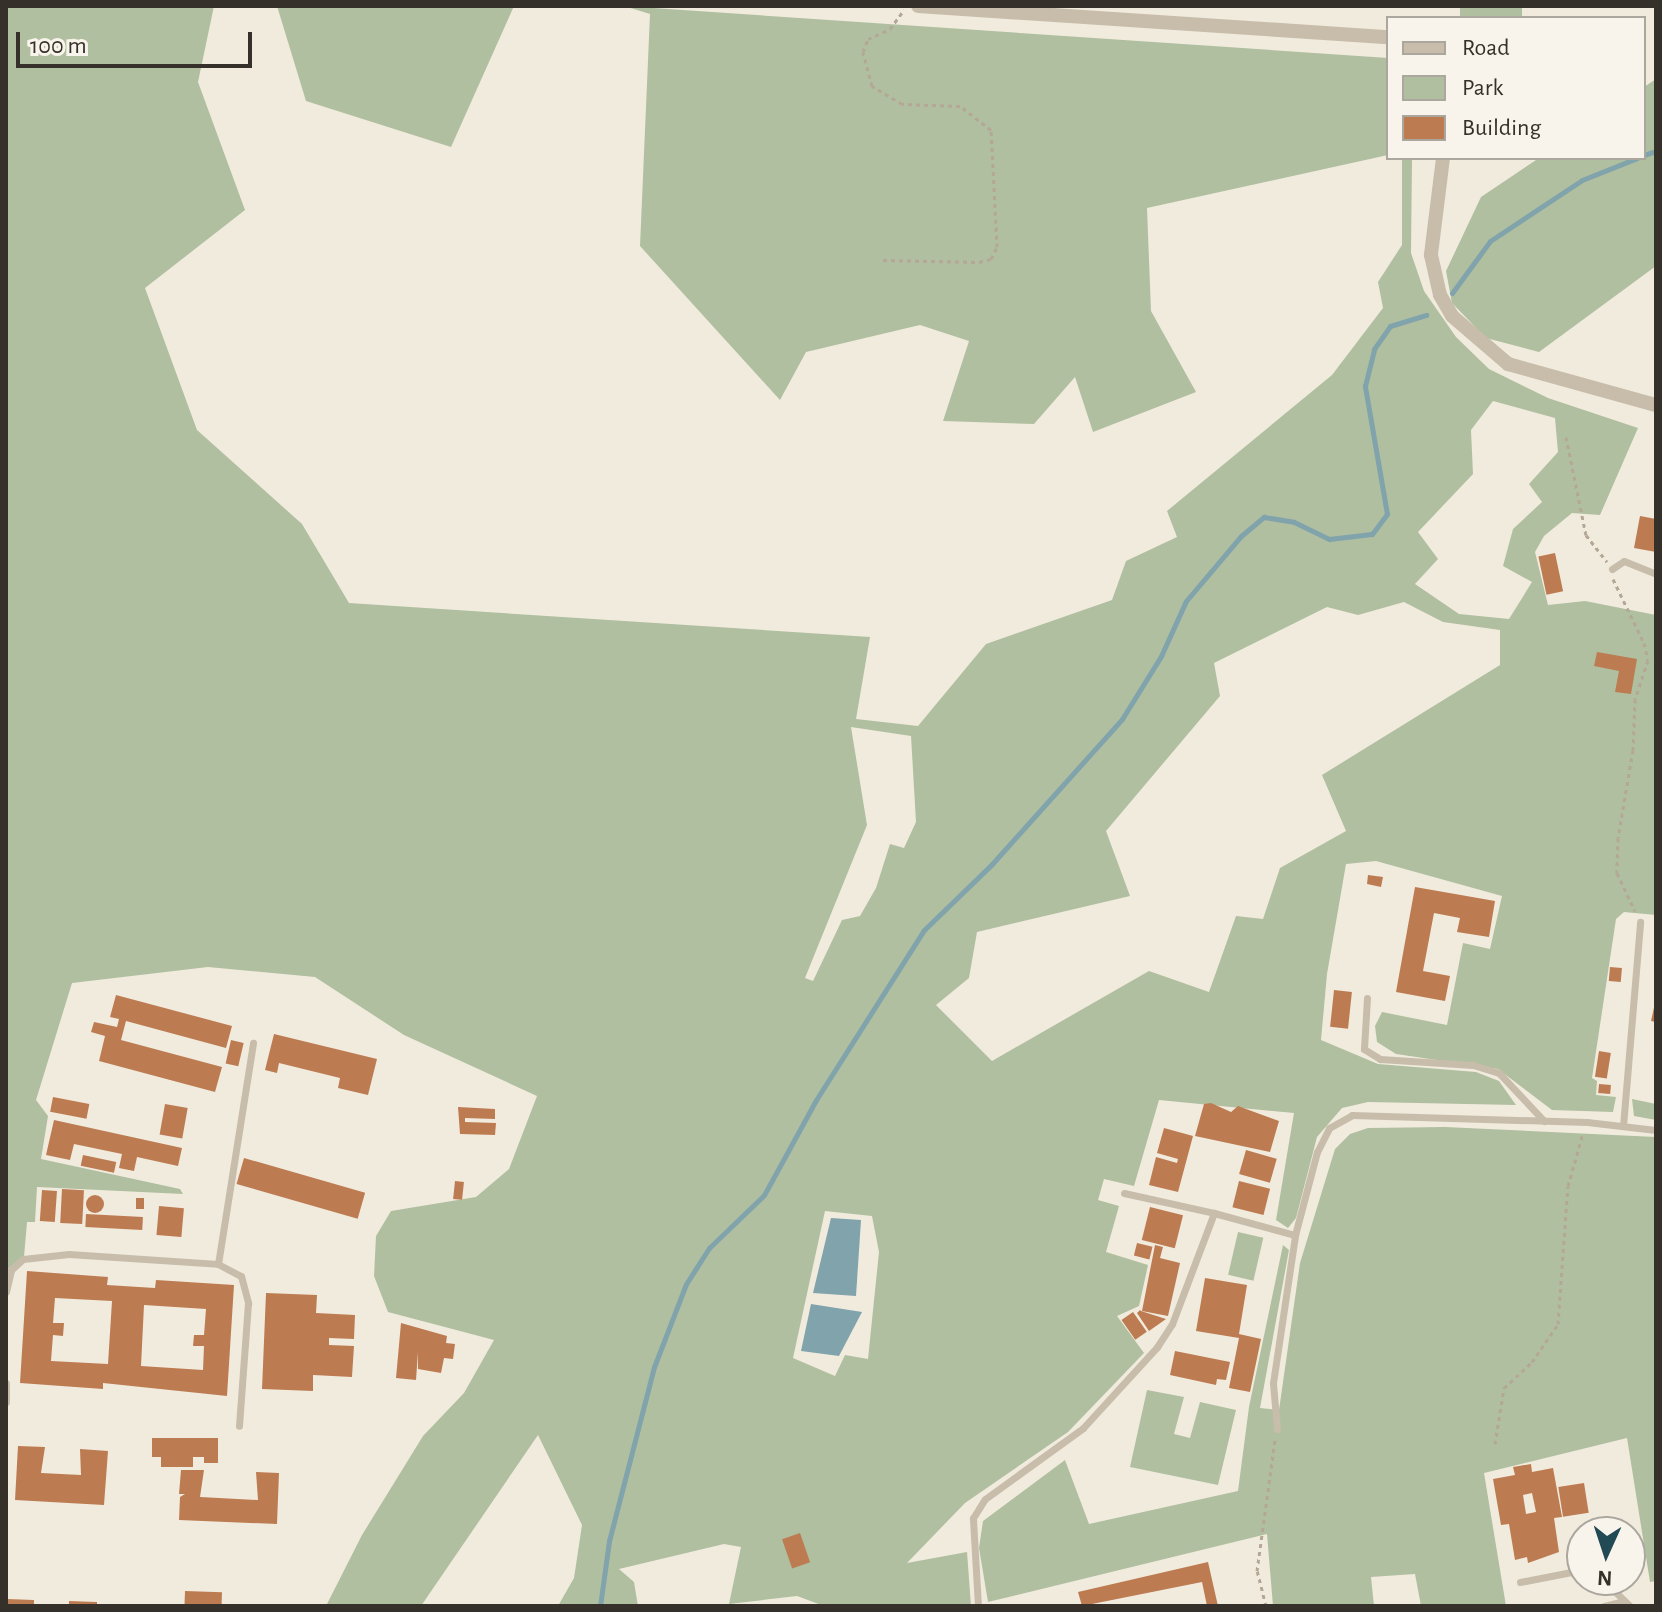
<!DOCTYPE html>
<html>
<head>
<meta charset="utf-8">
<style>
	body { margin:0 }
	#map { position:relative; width:1662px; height:1612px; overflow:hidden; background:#f1ebde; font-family:"Alegreya Sans",sans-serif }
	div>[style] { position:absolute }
	.green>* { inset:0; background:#b0bf9f; transform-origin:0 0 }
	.water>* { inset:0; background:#80a3ac }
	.stream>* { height:5px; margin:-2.5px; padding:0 2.5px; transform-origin:2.5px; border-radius:2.5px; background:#80a3ac }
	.building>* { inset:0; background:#bd7b51; transform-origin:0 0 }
	.round { border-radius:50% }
	.path>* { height:3px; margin-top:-1.5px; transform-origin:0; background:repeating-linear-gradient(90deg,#b4a795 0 4px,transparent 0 8px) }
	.lane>* { height:7px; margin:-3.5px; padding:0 3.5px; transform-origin:3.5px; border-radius:3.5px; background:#c8bdab }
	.street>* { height:14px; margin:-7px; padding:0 7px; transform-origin:7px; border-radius:7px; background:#c8bdab }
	span { translate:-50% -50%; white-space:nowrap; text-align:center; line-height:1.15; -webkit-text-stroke:6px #f9f4eb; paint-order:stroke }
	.frame { position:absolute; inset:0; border:8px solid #36302a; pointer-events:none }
	.legend { position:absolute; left:1386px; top:16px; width:260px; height:144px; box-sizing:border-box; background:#f9f4eb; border:2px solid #aba69e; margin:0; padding:10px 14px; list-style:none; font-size:24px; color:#36302a }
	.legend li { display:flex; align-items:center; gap:16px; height:40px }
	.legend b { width:40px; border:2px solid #aba69e }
	.north { position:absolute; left:1566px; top:1516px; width:80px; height:80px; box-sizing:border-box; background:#f9f4eb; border:2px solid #aba69e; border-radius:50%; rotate:183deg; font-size:22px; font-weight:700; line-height:32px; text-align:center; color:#36302a }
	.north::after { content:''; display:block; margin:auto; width:28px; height:36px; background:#224a55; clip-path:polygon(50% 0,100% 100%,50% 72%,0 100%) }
	.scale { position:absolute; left:16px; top:32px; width:236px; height:36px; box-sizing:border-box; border:4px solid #36302a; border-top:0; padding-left:10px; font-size:24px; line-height:28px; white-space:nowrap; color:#36302a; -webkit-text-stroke:6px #f9f4eb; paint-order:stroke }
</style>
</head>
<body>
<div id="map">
	<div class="green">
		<div style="clip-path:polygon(evenodd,6px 6px,214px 6px,198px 82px,245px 210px,145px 288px,197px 430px,302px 524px,349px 603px,870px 637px,856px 719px,918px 726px,986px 644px,1112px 600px,1126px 561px,1177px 537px,1167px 511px,1332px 375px,1383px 308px,1378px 282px,1402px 245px,1402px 158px,1412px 158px,1411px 253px,1424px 291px,1456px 337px,1489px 369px,1548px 398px,1638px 428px,1600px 515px,1572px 513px,1544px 536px,1535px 552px,1548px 605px,1585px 601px,1656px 615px,1656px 915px,1624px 912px,1616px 919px,1592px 1078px,1597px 1081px,1596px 1095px,1616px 1097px,1613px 1112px,1552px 1110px,1498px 1069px,1396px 1054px,1377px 1042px,1375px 1026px,1382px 1012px,1447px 1025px,1463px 943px,1490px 949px,1502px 896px,1376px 861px,1346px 864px,1327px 974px,1321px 1040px,1378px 1064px,1476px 1072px,1499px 1081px,1516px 1105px,1368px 1102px,1342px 1108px,1317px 1137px,1296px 1218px,1288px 1228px,1276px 1220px,1294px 1113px,1159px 1100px,1134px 1186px,1104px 1179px,1098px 1200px,1119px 1206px,1106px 1252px,1148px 1265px,1139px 1306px,1117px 1316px,1144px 1353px,1068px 1432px,965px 1503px,907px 1563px,967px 1552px,971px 1606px,824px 1606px,797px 1596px,729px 1604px,741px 1547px,724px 1544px,619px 1569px,634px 1582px,638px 1606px,558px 1606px,574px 1578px,582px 1525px,538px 1435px,421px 1606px,326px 1606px,362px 1535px,423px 1436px,464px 1393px,494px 1340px,388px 1312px,374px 1276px,376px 1236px,391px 1211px,476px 1197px,509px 1169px,537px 1096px,404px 1035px,315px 977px,208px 967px,72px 983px,36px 1100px,48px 1116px,41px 1159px,180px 1189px,183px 1194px,37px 1187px,35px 1222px,27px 1222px,24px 1257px,6px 1270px,6px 6px,1493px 401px,1555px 418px,1558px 452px,1529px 484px,1542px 502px,1513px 529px,1503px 566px,1532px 582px,1509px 619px,1459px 614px,1415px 584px,1438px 559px,1418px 532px,1473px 474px,1471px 430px,1493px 401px,6px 6px,1404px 602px,1443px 622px,1500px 630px,1500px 665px,1322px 775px,1346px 831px,1280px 868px,1263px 919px,1236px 916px,1209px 992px,1149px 971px,992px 1061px,936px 1005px,969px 978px,977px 932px,1130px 896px,1106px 831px,1220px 696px,1214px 663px,1327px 607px,1358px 615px,1404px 602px,6px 6px,851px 727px,911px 736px,916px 822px,904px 848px,890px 844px,876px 888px,860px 916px,842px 920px,813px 981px,805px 978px,867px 825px,851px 727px,6px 6px,825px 1211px,872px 1216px,879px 1252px,868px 1359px,845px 1355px,835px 1376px,793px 1358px,825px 1211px)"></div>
		<div style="clip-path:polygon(277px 6px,514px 6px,451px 147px,306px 101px)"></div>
		<div style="clip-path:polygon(624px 6px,1388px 58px,1388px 155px,1147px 208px,1151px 311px,1196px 392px,1093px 432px,1075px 377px,1034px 424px,943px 421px,969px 341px,920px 325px,806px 352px,780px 400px,640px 246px,650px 14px)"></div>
		<div style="left:1460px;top:6px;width:62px;height:13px"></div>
		<div style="clip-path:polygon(1656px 79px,1656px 266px,1539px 352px,1486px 338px,1452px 303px,1446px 271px,1481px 197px,1539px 158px,1644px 158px,1644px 87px)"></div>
		<div style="clip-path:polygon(1632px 1099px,1656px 1104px,1656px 1120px,1634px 1116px)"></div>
		<div style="clip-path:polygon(1445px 1127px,1656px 1137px,1656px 1581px,1650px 1582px,1627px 1438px,1484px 1473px,1506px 1606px,1421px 1606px,1415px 1574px,1371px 1577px,1374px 1606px,1273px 1606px,1267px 1534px,988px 1602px,979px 1548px,983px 1521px,1065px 1460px,1089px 1524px,1238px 1491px,1249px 1407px,1283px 1245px,1289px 1250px,1260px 1408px,1279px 1410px,1300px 1263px,1335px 1149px,1350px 1134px,1368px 1128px)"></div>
		<div style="left:1238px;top:1232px;width:26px;height:44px;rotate:13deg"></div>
		<div style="clip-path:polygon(1147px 1390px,1184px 1397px,1174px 1434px,1190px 1438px,1200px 1402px,1236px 1410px,1218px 1485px,1130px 1467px)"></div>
	</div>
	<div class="water">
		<div style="clip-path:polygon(831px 1218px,861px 1220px,856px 1296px,813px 1293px)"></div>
		<div style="clip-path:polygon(811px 1304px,862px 1312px,839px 1356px,801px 1351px)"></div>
	</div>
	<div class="stream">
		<div style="left:1644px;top:155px;width:13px;rotate:-18deg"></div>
		<div style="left:1452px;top:293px;width:64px;rotate:-53.8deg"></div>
		<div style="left:1490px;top:241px;width:110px;rotate:-33.5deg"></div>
		<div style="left:1582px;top:180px;width:59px;rotate:-21.8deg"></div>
		<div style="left:600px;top:1606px;width:66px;rotate:-82.1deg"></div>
		<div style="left:609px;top:1541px;width:180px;rotate:-75.5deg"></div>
		<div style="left:654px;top:1367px;width:89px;rotate:-68.9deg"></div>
		<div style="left:686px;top:1284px;width:43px;rotate:-57.4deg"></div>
		<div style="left:709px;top:1248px;width:76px;rotate:-43.9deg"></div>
		<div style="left:764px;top:1195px;width:108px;rotate:-61.3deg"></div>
		<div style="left:816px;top:1100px;width:201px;rotate:-57.6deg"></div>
		<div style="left:924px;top:930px;width:95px;rotate:-44.1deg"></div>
		<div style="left:992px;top:864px;width:195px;rotate:-48.1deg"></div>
		<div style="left:1122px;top:719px;width:74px;rotate:-58.2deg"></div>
		<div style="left:1161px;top:656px;width:60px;rotate:-65.6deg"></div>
		<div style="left:1186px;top:601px;width:85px;rotate:-49.8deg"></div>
		<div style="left:1241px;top:536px;width:30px;rotate:-40deg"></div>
		<div style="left:1264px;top:517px;width:30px;rotate:9deg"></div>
		<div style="left:1294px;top:522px;width:39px;rotate:26deg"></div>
		<div style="left:1329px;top:539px;width:43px;rotate:-6.6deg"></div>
		<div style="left:1372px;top:534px;width:25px;rotate:-53deg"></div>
		<div style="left:1387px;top:514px;width:130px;rotate:-99.8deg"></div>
		<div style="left:1365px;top:386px;width:38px;rotate:-76deg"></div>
		<div style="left:1374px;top:349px;width:28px;rotate:-55deg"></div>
		<div style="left:1390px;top:326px;width:38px;rotate:-17deg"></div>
	</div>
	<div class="building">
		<div style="clip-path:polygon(1640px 516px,1656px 519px,1656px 552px,1634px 548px)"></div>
		<div style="left:1555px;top:553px;width:39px;height:17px;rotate:78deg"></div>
		<div style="clip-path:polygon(1597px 652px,1637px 659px,1631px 694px,1615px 692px,1619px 671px,1594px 666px)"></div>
		<div style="clip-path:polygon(1368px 875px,1383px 877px,1381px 887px,1367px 884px)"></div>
		<div style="clip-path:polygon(1415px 887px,1495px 901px,1489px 937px,1457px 932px,1460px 918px,1434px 913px,1423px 971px,1450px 976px,1445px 1001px,1396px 992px)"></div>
		<div style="left:1610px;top:967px;width:12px;height:14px;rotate:5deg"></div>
		<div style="left:1334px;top:990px;width:18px;height:37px;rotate:6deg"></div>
		<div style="clip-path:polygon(116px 995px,232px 1026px,226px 1048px,126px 1021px,121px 1040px,222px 1067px,215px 1092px,99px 1061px,105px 1036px,91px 1032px,94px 1022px,117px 1027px,119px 1019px,110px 1017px)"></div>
		<div style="clip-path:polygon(1655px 1003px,1656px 1003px,1656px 1022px,1651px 1021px)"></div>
		<div style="clip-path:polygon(274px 1034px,377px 1059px,368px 1095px,338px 1088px,340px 1078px,279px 1063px,277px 1073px,265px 1070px)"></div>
		<div style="left:231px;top:1040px;width:13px;height:24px;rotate:13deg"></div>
		<div style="left:1599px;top:1051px;width:12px;height:26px;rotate:9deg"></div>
		<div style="left:1599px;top:1084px;width:12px;height:9px;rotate:5deg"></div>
		<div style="left:53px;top:1097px;width:37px;height:15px;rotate:11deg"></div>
		<div style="clip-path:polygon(1211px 1103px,1231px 1112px,1238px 1106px,1279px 1121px,1270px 1152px,1195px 1136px,1204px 1104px)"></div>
		<div style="left:165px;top:1104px;width:23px;height:31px;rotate:10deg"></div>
		<div style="clip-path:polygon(458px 1107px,495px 1109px,495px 1119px,465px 1118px,465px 1122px,496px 1123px,495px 1135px,460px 1134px)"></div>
		<div style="clip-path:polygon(54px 1120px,182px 1148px,178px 1166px,137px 1157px,134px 1171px,119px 1168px,122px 1154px,74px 1144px,70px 1160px,46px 1155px)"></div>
		<div style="clip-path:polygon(1164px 1128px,1193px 1136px,1178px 1192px,1149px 1185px,1156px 1157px,1177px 1163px,1178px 1159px,1157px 1153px)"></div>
		<div style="left:1246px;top:1150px;width:32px;height:25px;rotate:16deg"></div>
		<div style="left:83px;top:1155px;width:34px;height:11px;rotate:12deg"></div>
		<div style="left:244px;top:1158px;width:126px;height:27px;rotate:16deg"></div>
		<div style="left:455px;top:1181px;width:9px;height:18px;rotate:6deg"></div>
		<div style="left:1239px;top:1181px;width:32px;height:27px;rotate:14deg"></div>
		<div style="left:62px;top:1189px;width:22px;height:34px;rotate:3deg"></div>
		<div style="left:42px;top:1190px;width:15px;height:31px;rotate:4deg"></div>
		<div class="round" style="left:86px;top:1195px;width:18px;height:18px"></div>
		<div style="left:136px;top:1198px;width:8px;height:11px"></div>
		<div style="left:159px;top:1206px;width:25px;height:29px;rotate:5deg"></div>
		<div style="left:1150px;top:1207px;width:34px;height:34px;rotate:14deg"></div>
		<div style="left:86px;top:1214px;width:57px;height:13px;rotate:3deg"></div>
		<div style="left:1137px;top:1243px;width:16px;height:13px;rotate:14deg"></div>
		<div style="clip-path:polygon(1155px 1245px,1163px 1247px,1160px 1258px,1180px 1263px,1168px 1316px,1142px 1311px)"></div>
		<div style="clip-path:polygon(evenodd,27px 1271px,108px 1277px,107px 1285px,155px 1288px,156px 1280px,234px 1285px,227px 1396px,103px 1383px,103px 1389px,20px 1383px,27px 1271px,55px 1298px,112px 1301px,108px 1364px,51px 1361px,53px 1335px,63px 1336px,64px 1323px,53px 1323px,55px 1298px,27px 1271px,144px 1305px,206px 1309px,204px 1335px,194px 1335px,193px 1346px,204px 1346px,203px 1370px,141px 1366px,144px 1305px)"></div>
		<div style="clip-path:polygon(1205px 1278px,1247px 1285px,1239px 1334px,1261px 1339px,1250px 1392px,1229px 1388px,1239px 1338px,1196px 1331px)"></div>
		<div style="clip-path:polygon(266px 1293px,317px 1295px,316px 1313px,355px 1315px,354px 1339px,329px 1338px,329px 1345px,354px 1346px,352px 1377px,313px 1375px,313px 1391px,262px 1389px)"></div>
		<div style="clip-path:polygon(1140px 1310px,1141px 1311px,1166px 1319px,1149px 1331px,1137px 1313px)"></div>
		<div style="left:1133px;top:1312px;width:24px;height:14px;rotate:55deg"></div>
		<div style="clip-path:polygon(401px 1323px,447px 1336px,446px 1343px,455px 1344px,453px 1359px,444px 1358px,441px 1373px,418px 1369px,418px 1352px,416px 1380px,396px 1378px)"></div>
		<div style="clip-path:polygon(1175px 1351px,1230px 1362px,1226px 1380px,1217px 1379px,1216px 1385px,1170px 1375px)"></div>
		<div style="clip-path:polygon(152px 1438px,218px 1438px,218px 1463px,204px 1463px,204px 1457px,193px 1457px,193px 1467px,161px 1467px,161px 1457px,152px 1457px)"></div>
		<div style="clip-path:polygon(18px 1446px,45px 1447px,41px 1473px,81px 1475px,80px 1449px,108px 1451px,104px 1505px,15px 1500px)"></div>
		<div style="clip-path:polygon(evenodd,1531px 1464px,1532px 1472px,1553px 1468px,1562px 1517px,1554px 1518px,1559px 1552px,1528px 1563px,1527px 1557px,1515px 1560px,1509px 1524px,1501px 1525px,1493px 1479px,1515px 1475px,1513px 1467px,1531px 1464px,1532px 1493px,1536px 1512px,1526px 1514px,1523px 1495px,1532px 1493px)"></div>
		<div style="clip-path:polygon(181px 1470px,204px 1470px,200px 1497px,258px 1500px,256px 1472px,279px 1473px,277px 1524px,179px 1520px,180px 1497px,185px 1494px,179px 1494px)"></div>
		<div style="left:1584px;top:1483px;width:30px;height:26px;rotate:81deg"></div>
		<div style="left:800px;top:1533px;width:31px;height:19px;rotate:71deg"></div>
		<div style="clip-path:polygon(1208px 1562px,1218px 1606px,1207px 1606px,1202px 1582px,1082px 1606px,1078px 1592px)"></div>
		<div style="left:185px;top:1591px;width:37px;height:15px;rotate:2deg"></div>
		<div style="clip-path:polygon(7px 1599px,34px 1600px,34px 1606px,7px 1606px)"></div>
		<div style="clip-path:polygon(69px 1601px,97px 1602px,97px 1606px,69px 1606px)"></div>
	</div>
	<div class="path">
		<div style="left:883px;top:260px;width:96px;rotate:1.2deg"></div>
		<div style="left:979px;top:262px;width:12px;rotate:-14deg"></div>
		<div style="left:991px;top:259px;width:13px;rotate:-63deg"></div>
		<div style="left:997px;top:247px;width:117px;rotate:-92.9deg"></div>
		<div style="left:991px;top:130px;width:39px;rotate:-142deg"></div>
		<div style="left:960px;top:106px;width:58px;rotate:-178deg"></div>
		<div style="left:902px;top:104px;width:35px;rotate:-149deg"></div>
		<div style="left:872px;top:86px;width:35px;rotate:-105deg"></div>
		<div style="left:863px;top:52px;width:14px;rotate:-69deg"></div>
		<div style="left:868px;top:39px;width:24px;rotate:-24deg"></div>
		<div style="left:890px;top:29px;width:24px;rotate:-54deg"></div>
		<div style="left:1566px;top:437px;width:100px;rotate:78.5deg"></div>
		<div style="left:1586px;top:535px;width:34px;rotate:52deg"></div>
		<div style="left:1613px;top:579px;width:71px;rotate:64.2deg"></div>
		<div style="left:1644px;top:643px;width:17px;rotate:77deg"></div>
		<div style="left:1648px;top:660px;width:41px;rotate:108.4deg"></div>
		<div style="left:1635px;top:699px;width:51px;rotate:92.2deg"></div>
		<div style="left:1633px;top:750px;width:89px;rotate:99.7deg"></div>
		<div style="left:1618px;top:838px;width:35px;rotate:92deg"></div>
		<div style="left:1617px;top:873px;width:42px;rotate:64.7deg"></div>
		<div style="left:1495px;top:1444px;width:57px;rotate:-80.9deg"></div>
		<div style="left:1504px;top:1388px;width:38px;rotate:-43deg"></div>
		<div style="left:1532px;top:1362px;width:46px;rotate:-55.6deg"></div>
		<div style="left:1558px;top:1324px;width:138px;rotate:-85.9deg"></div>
		<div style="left:1568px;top:1186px;width:55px;rotate:-74.2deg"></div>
		<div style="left:1266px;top:1606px;width:36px;rotate:-104deg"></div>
		<div style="left:1257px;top:1571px;width:132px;rotate:-82.2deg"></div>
	</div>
	<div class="lane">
		<div style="left:1612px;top:569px;width:14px;rotate:-34deg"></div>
		<div style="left:1624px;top:561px;width:35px;rotate:22deg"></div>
		<div style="left:1367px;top:998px;width:51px;rotate:93.4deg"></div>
		<div style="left:1364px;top:1049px;width:19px;rotate:32deg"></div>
		<div style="left:1380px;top:1059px;width:93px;rotate:3.7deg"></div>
		<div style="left:1473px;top:1065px;width:27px;rotate:17deg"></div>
		<div style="left:1499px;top:1073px;width:66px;rotate:46.8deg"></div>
		<div style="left:1623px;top:1126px;width:205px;rotate:-85.2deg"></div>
		<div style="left:1124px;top:1193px;width:92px;rotate:12.5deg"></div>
		<div style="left:218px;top:1264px;width:224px;rotate:-81deg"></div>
		<div style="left:6px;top:1292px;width:23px;rotate:-77deg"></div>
		<div style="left:11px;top:1270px;width:16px;rotate:-43deg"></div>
		<div style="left:23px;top:1259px;width:46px;rotate:-6.2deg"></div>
		<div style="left:69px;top:1254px;width:149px;rotate:3.8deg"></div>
		<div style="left:218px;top:1264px;width:26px;rotate:28deg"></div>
		<div style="left:241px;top:1276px;width:28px;rotate:75deg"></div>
		<div style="left:248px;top:1303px;width:123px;rotate:94.2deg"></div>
		<div style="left:6px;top:1383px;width:19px;rotate:90deg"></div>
		<div style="left:1277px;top:1429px;width:46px;rotate:-95deg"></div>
		<div style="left:1273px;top:1383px;width:150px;rotate:-81.5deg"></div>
		<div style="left:1295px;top:1235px;width:86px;rotate:-75.2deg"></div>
		<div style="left:1317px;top:1152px;width:27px;rotate:-63deg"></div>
		<div style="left:1329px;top:1128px;width:26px;rotate:-29deg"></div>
		<div style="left:1352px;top:1115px;width:235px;rotate:1.7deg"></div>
		<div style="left:1587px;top:1122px;width:69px;rotate:6.6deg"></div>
		<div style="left:1603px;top:1580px;width:37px;rotate:44deg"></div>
		<div style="left:1520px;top:1582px;width:63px;rotate:-11deg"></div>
		<div style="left:978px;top:1606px;width:88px;rotate:-93.3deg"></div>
		<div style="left:973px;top:1518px;width:22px;rotate:-58deg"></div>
		<div style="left:985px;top:1499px;width:121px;rotate:-35.9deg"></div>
		<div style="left:1083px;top:1428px;width:110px;rotate:-47.6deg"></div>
		<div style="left:1157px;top:1347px;width:27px;rotate:-57deg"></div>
		<div style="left:1172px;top:1324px;width:119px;rotate:-69.3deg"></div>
		<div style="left:1214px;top:1213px;width:84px;rotate:15.2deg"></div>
		<div style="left:1604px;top:1606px;width:21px;rotate:-14deg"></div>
	</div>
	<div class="street">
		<div style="left:918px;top:6px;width:471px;rotate:3.8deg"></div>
		<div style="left:1443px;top:158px;width:98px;rotate:97.1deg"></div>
		<div style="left:1431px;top:255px;width:41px;rotate:77.3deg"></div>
		<div style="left:1440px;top:295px;width:24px;rotate:60deg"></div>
		<div style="left:1452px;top:316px;width:74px;rotate:40.6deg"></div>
		<div style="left:1508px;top:364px;width:154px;rotate:15.5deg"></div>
	</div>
	<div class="frame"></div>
	<ul class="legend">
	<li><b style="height:10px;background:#c8bdab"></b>Road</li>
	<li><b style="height:22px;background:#b0bf9f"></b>Park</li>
	<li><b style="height:22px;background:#bd7b51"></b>Building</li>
	</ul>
	<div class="north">N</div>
	<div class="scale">100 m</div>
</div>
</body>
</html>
